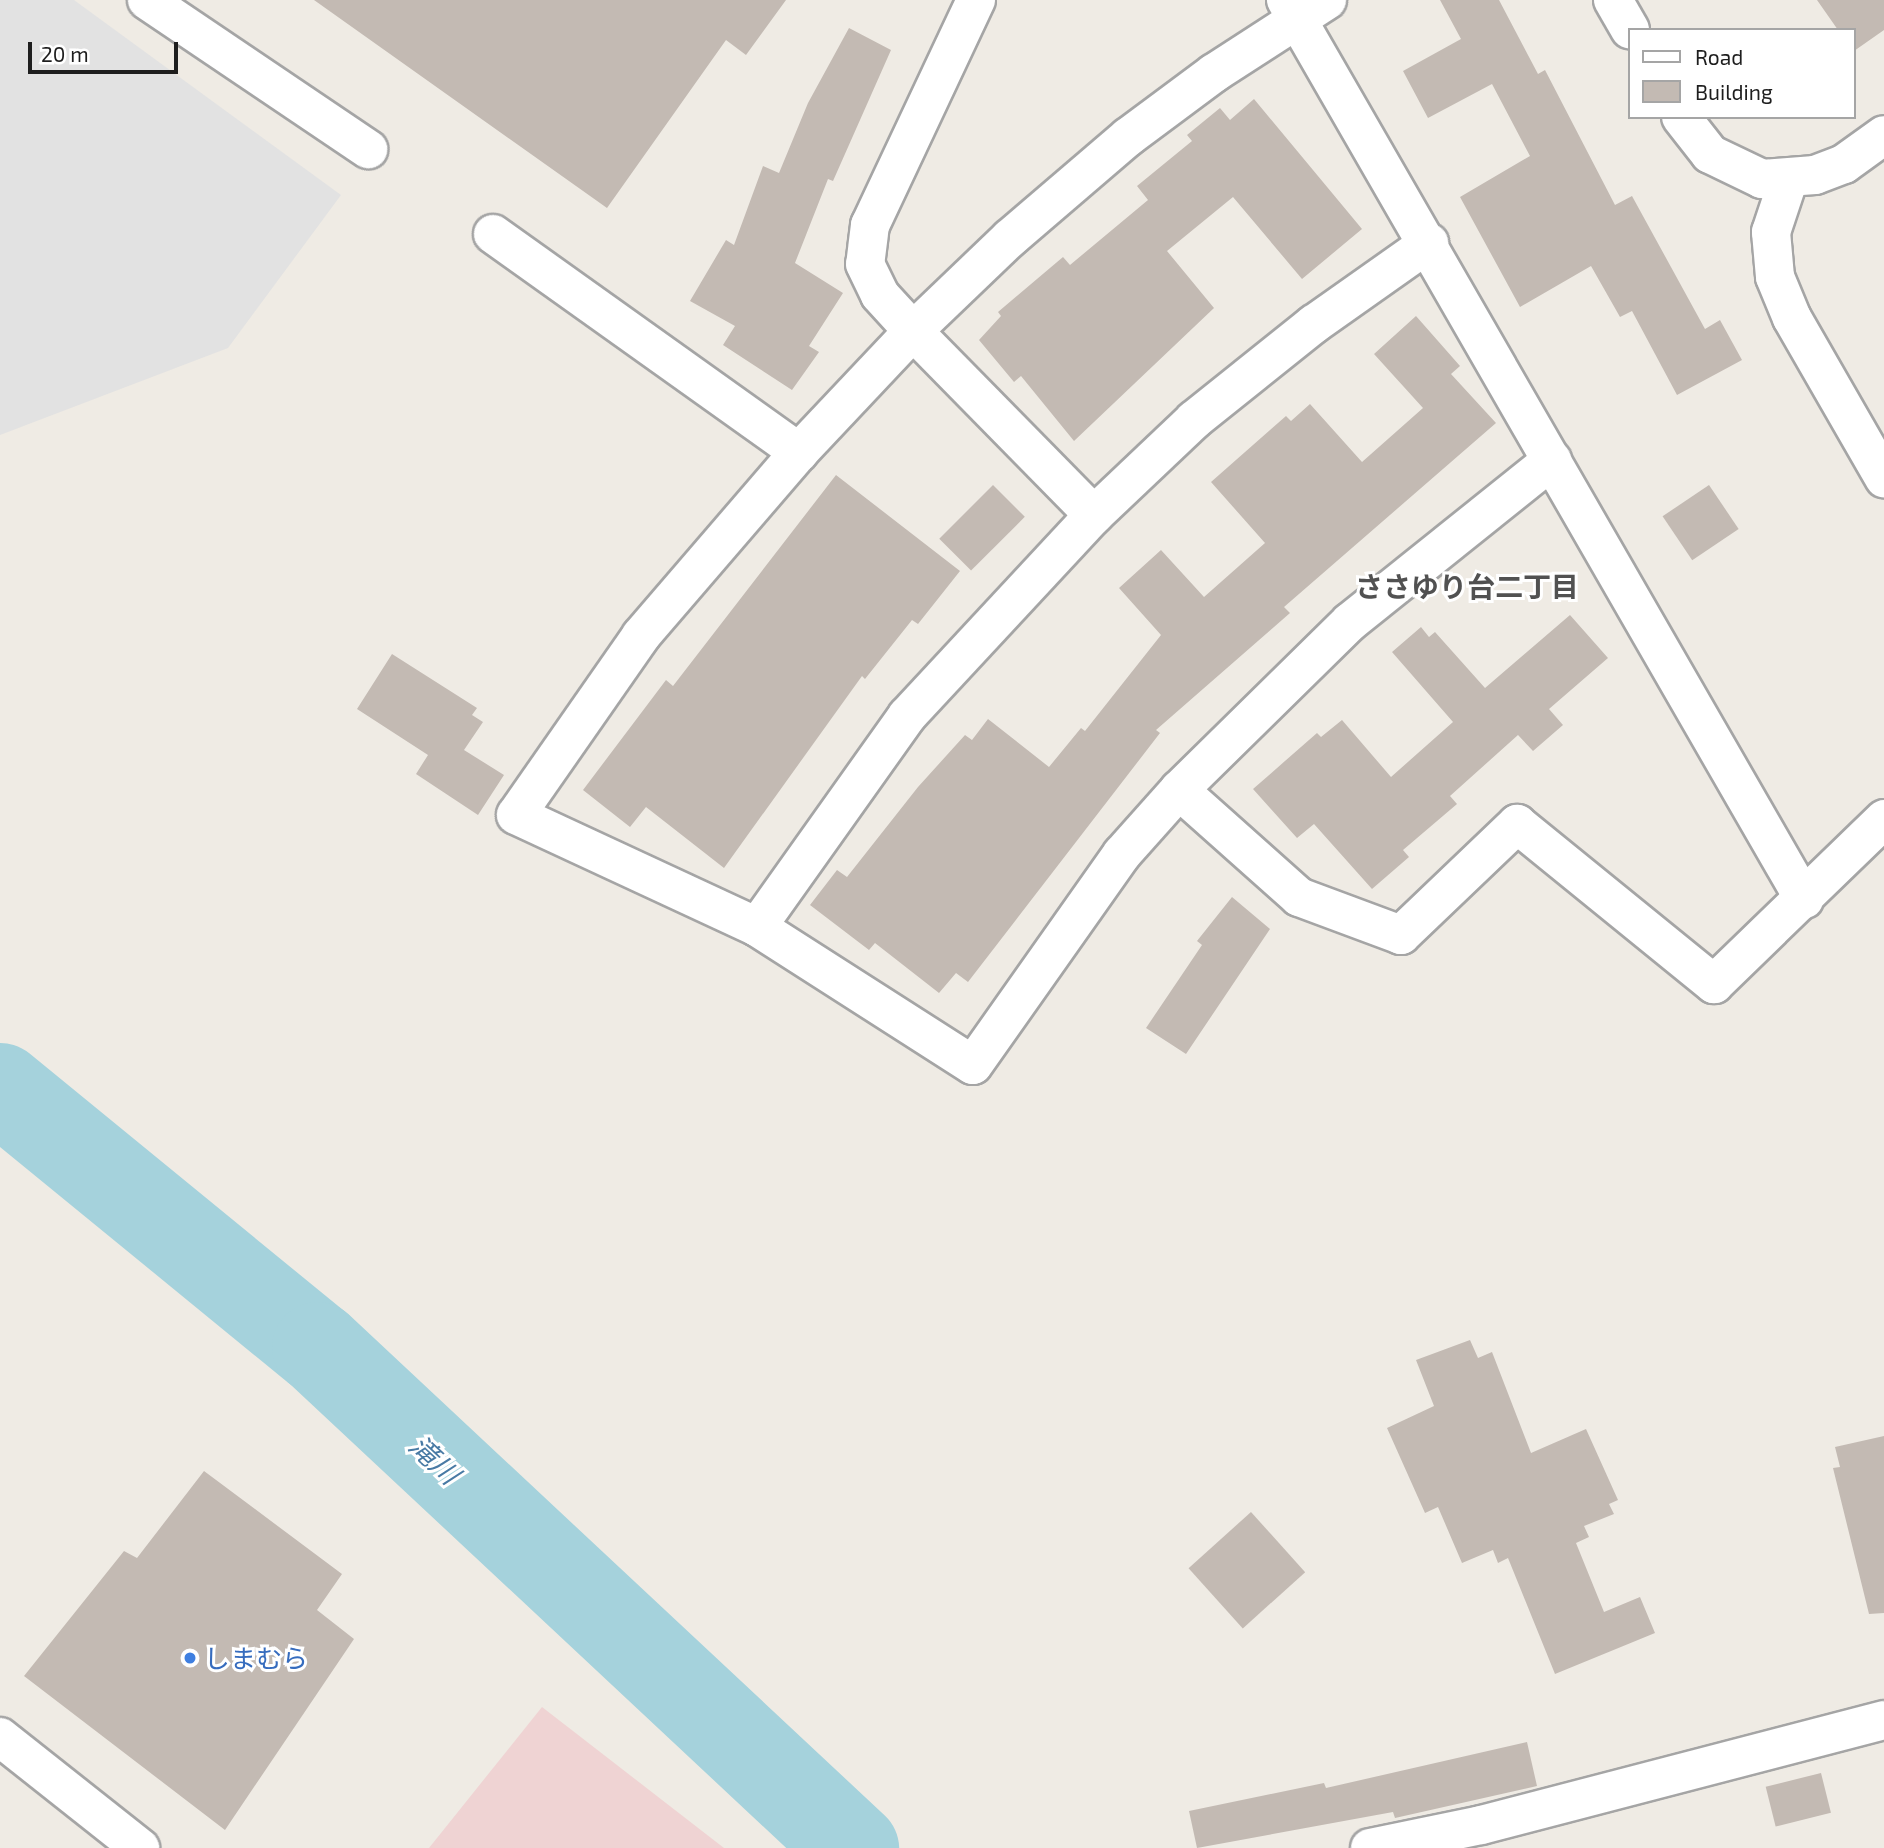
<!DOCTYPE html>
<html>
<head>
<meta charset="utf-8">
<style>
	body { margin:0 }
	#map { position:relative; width:1884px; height:1848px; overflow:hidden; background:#efebe4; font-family:"Exo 2","Noto Sans JP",sans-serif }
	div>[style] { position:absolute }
	.commercial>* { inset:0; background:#efd3d3 }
	.parking>* { inset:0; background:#e2e2e2 }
	.river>* { height:91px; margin:-45.5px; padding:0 45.5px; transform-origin:45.5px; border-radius:45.5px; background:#a5d2dc }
	.building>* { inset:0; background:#c3bab3; transform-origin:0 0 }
	.roads { filter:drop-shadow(2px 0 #a5a5a5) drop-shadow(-2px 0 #a5a5a5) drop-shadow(0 2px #a5a5a5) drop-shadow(0 -2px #a5a5a5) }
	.minor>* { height:38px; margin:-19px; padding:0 19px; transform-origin:19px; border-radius:19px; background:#fff }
	.dots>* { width:19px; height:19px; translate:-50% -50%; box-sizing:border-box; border:4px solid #fff; border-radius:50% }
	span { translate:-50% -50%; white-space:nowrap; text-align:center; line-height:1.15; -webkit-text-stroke:6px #fff; paint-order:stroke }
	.shop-label { font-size:26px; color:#366cbe }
	.left { translate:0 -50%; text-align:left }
	.neighbourhood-label { font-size:28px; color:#515151; font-weight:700 }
	.water-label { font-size:28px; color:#487aa4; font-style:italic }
	.legend { position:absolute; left:1628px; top:28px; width:228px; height:91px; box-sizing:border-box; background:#fff; border:2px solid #a5a5a5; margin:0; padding:9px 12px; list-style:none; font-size:21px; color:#1e1e1e }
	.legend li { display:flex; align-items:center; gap:14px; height:35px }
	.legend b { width:35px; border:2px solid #a5a5a5 }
	.scale { position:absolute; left:28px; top:42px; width:150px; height:32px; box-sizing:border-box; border:4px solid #1e1e1e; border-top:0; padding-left:9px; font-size:21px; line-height:24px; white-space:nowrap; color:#1e1e1e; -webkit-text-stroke:5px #fff; paint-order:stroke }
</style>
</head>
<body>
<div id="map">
	<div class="commercial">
		<div style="clip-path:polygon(542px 1707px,724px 1848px,429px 1848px)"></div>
	</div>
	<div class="parking">
		<div style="clip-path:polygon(0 0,74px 0,341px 195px,228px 348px,0 435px)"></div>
	</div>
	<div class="river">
		<div style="left:0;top:1088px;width:409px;rotate:39.3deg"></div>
		<div style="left:317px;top:1347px;width:734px;rotate:43.07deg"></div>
	</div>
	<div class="building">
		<div style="clip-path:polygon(314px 0,786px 0,746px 55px,726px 40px,607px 208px)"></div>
		<div style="clip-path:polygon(1440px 0,1499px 0,1538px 74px,1545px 70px,1615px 205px,1632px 196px,1705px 329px,1720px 320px,1742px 360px,1677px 395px,1632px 311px,1620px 317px,1591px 266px,1520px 307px,1460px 197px,1530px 156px,1492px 84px,1428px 118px,1403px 71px,1461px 39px)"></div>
		<div style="clip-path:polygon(1817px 0,1884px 0,1884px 30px,1854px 51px,1854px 30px,1838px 30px)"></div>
		<div style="clip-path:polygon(849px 28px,891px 50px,833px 181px,828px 179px,795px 263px,843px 293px,809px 346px,819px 352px,792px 390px,723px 345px,735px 326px,690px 301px,726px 240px,734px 245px,763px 166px,779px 173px,808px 103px)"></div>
		<div style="clip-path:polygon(1254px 99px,1362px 229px,1302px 279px,1233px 197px,1167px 251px,1214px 308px,1074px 441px,1021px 376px,1014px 382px,979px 340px,1001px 316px,998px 312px,1063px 257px,1070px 265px,1148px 200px,1137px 186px,1192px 141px,1187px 135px,1220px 108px,1230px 120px)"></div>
		<div style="clip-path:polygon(1416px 316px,1460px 366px,1451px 374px,1496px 423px,1284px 607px,1290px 613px,1156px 730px,1160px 733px,968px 982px,956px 973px,939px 993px,875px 943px,869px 950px,810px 905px,837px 870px,847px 877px,918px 787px,965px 735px,972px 740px,988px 719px,1049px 767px,1081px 728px,1085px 731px,1161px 635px,1119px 588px,1161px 550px,1204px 597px,1265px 543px,1211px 482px,1286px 416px,1291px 421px,1310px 404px,1362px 462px,1423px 408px,1374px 354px)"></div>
		<div style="clip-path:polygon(836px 475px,960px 571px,918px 624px,912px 620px,865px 679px,862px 676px,724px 868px,646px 807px,630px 827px,583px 790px,666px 680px,673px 686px)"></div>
		<div style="left:993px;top:485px;width:45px;height:76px;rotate:45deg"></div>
		<div style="left:1709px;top:485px;width:53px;height:56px;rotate:56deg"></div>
		<div style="clip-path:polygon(1570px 615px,1608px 658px,1549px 709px,1563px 725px,1533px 751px,1518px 735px,1450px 796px,1457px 804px,1403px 850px,1409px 857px,1372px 889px,1314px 824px,1297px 838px,1253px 789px,1317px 733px,1321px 737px,1342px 720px,1391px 777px,1453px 722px,1392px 652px,1421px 627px,1429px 637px,1435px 632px,1485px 688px)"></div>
		<div style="clip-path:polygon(392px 654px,477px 708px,472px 715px,483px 722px,464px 750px,504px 775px,478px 815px,416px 774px,428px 755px,357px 709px)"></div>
		<div style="clip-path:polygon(1232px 897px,1270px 929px,1186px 1054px,1146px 1028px,1202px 945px,1197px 941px)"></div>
		<div style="clip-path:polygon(1470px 1340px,1478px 1358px,1492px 1352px,1531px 1453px,1586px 1429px,1618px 1500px,1609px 1504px,1614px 1514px,1584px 1526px,1589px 1537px,1576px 1543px,1604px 1612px,1640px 1597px,1655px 1633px,1555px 1674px,1508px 1558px,1498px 1563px,1493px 1550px,1462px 1563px,1438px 1507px,1425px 1513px,1387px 1428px,1434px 1406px,1416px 1360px)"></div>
		<div style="clip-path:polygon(1884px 1436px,1884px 1613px,1869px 1614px,1833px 1468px,1840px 1467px,1835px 1447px)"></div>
		<div style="clip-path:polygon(204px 1471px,342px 1574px,317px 1610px,354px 1639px,225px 1830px,24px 1676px,124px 1551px,137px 1558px)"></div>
		<div style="left:1251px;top:1512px;width:81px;height:84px;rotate:48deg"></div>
		<div style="clip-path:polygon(1527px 1742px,1537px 1786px,1395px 1818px,1393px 1812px,1197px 1848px,1189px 1811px,1324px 1783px,1326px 1788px)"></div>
		<div style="left:1821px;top:1773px;width:41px;height:57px;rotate:76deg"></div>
	</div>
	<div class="roads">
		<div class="minor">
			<div style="left:147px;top:0;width:267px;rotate:34deg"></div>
			<div style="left:976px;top:0;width:249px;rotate:115.2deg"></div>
			<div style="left:870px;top:225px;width:39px;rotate:97deg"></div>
			<div style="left:865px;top:264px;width:34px;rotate:64deg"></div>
			<div style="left:880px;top:295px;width:49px;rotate:47.5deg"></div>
			<div style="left:913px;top:331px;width:258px;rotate:45.5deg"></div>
			<div style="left:1286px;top:0;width:1038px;rotate:60.05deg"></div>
			<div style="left:1327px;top:0;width:135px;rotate:147.1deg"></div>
			<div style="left:1214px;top:73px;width:107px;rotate:143.3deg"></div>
			<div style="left:1128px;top:137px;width:155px;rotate:139.4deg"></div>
			<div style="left:1010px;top:238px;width:134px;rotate:136.2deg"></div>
			<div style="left:913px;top:331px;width:166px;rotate:133.3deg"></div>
			<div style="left:799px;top:452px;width:243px;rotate:130.7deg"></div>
			<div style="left:641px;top:636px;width:218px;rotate:124.9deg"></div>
			<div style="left:516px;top:815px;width:266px;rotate:24.9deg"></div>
			<div style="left:757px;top:927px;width:256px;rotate:32.6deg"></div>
			<div style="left:973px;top:1065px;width:258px;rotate:-54.8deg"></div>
			<div style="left:1122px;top:854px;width:86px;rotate:-48.3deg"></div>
			<div style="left:1179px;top:790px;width:240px;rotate:-44.5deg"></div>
			<div style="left:1350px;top:622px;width:259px;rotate:-38.7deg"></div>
			<div style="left:1613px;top:0;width:34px;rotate:60deg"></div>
			<div style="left:1681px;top:117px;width:47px;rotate:51.9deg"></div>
			<div style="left:1710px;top:154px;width:58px;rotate:25.7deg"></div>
			<div style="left:1762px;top:179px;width:53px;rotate:-4.3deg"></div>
			<div style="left:1815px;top:175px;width:31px;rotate:-21deg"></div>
			<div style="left:1844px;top:164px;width:49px;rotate:-35.9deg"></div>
			<div style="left:1788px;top:181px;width:54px;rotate:108.4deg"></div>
			<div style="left:1771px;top:232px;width:45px;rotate:84.9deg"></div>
			<div style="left:1775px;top:277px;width:44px;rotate:67.5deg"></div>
			<div style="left:1792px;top:318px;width:185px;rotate:60.1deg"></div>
			<div style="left:493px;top:234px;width:376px;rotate:35.5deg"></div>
			<div style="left:1179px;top:790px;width:161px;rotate:41.7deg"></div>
			<div style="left:1299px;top:897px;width:109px;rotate:20.4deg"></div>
			<div style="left:1401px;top:935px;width:161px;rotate:-43.7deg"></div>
			<div style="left:1517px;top:824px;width:254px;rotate:39.1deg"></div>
			<div style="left:1714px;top:984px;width:237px;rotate:-44.1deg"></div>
			<div style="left:757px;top:927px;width:259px;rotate:-54.6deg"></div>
			<div style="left:907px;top:716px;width:275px;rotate:-47.1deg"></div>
			<div style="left:1094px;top:515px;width:138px;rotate:-43.5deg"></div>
			<div style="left:1194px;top:420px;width:154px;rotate:-38.7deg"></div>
			<div style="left:1314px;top:324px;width:141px;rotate:-35.2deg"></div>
			<div style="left:0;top:1737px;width:179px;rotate:38.4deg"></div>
			<div style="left:1370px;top:1848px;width:113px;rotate:-11.7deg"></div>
			<div style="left:1481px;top:1825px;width:416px;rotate:-14.6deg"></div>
		</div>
	</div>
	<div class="dots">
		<div style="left:190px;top:1658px;background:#3f7fe0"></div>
	</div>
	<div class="shop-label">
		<span class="left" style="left:204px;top:1658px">しまむら</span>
	</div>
	<div class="neighbourhood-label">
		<span style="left:1467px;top:586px">ささゆり台二丁目</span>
	</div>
	<div class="water-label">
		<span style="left:435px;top:1459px;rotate:43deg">滝川</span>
	</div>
	<ul class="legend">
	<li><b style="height:9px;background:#fff"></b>Road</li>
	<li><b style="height:19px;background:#c3bab3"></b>Building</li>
	</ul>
	<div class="scale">20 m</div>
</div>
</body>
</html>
